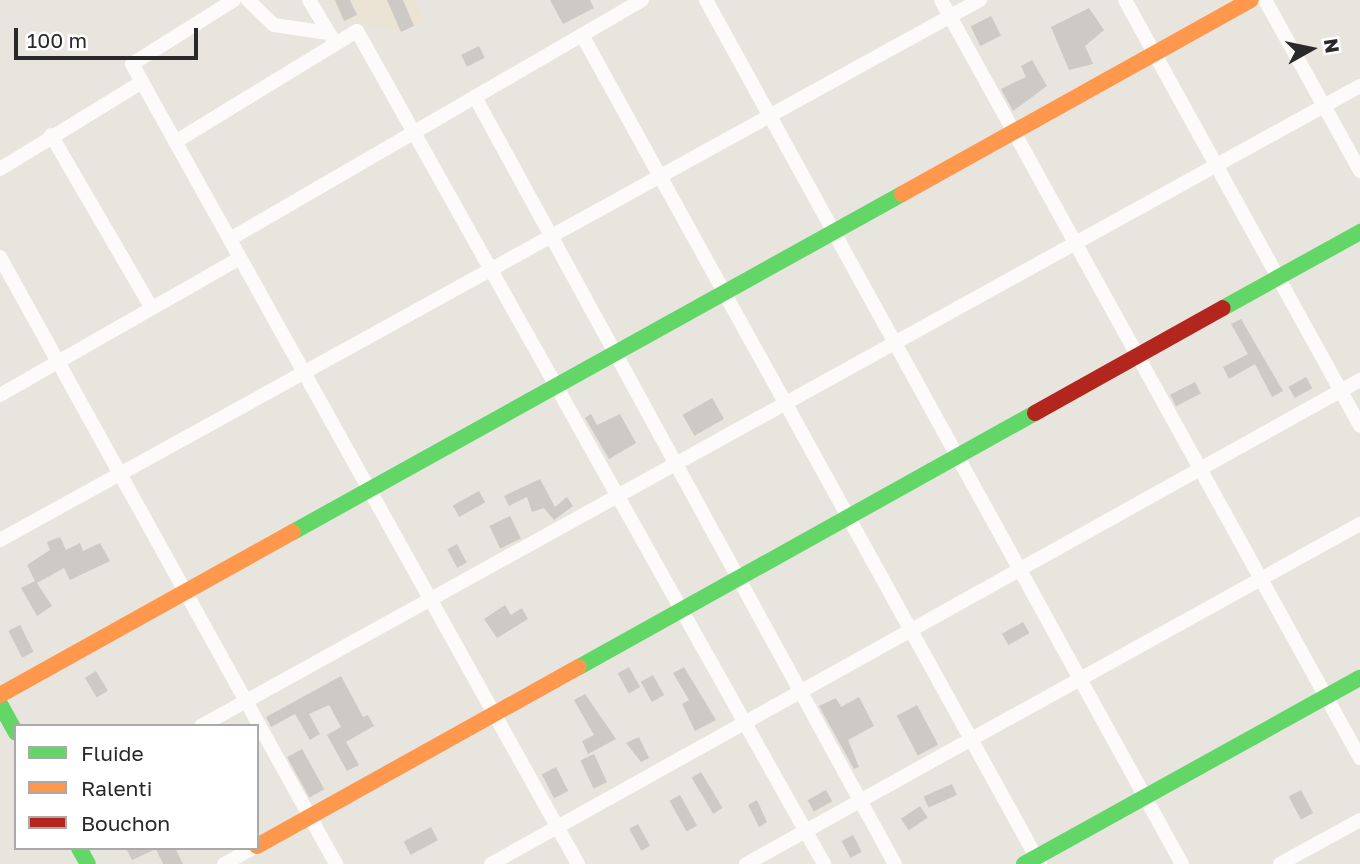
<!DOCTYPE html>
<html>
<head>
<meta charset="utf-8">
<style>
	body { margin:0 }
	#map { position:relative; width:1360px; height:864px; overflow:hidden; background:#e8e4de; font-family:"Golos Text",sans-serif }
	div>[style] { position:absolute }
	.education>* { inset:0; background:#ebe3d3 }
	.building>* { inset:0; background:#cdcac5; transform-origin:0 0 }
	.street>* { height:14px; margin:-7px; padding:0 7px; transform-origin:7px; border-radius:7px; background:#fcfbfa }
	.fast>* { height:16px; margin:-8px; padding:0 8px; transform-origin:8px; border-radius:8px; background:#63d668 }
	.slow>* { height:16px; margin:-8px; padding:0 8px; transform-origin:8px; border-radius:8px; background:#ff974d }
	.jam>* { height:16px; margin:-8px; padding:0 8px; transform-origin:8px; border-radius:8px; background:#b3261e }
	span { translate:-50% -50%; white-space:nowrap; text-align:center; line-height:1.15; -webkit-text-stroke:5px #fff; paint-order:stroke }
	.legend { position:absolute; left:14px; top:724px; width:245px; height:126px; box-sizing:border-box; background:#fff; border:2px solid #a9a9a9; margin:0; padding:9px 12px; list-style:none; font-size:21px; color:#292929 }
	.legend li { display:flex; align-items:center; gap:14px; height:35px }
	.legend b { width:35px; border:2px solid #a9a9a9 }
	.north { position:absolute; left:1276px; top:14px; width:70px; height:70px; -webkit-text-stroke:5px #fff; paint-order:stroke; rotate:81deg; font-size:19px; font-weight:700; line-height:28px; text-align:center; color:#292929 }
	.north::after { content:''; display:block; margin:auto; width:24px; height:32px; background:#292929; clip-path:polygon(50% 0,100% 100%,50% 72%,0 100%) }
	.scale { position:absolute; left:14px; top:28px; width:184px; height:32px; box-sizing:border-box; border:4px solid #292929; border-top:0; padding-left:9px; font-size:21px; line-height:24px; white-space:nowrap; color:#292929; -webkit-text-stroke:5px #fff; paint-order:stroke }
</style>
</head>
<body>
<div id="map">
	<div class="education">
		<div style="clip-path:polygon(333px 0,415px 0,423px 20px,400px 31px,343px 20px)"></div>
	</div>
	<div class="building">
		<div style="clip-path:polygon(335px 0,350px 0,357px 15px,344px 21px)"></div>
		<div style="clip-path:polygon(387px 0,403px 0,414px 26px,401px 32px)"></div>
		<div style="clip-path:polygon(550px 0,590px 0,594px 8px,563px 24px)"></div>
		<div style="clip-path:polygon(1089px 8px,1104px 30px,1085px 46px,1093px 64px,1069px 70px,1051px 27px)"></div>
		<div style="left:991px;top:16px;width:22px;height:23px;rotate:63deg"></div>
		<div style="left:479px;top:46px;width:13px;height:20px;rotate:63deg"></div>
		<div style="clip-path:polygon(1032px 60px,1047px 86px,1013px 111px,1001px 89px,1026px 77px,1021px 66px)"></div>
		<div style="clip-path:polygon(1241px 319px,1283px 391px,1272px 397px,1255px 364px,1229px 379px,1223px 367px,1248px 354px,1231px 324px)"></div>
		<div style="left:1306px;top:377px;width:13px;height:20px;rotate:61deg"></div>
		<div style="left:1195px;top:382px;width:13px;height:28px;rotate:63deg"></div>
		<div style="left:712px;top:398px;width:24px;height:34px;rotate:60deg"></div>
		<div style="clip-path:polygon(591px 414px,597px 425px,620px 414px,636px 443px,609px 459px,585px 418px)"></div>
		<div style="clip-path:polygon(540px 479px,555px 507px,567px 497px,573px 506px,554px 520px,544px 508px,532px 512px,527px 497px,509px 506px,504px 496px)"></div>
		<div style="left:479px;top:491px;width:13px;height:30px;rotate:61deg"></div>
		<div style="left:510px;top:516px;width:25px;height:23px;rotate:64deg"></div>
		<div style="clip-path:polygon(60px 537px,66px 550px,80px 543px,83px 551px,100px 543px,110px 561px,70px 580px,64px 568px,37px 583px,52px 606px,37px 616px,21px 588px,35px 581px,27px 565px,50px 550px,47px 542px)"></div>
		<div style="left:457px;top:544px;width:21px;height:11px;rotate:62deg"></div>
		<div style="clip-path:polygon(505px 605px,511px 615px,522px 608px,528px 619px,497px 638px,484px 619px)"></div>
		<div style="left:1023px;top:622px;width:13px;height:24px;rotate:61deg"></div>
		<div style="left:20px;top:625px;width:30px;height:13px;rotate:63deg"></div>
		<div style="left:629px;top:667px;width:23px;height:13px;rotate:61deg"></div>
		<div style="clip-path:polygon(684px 667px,716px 720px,695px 731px,682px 704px,689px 700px,673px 673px)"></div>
		<div style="left:96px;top:671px;width:23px;height:13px;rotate:59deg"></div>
		<div style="left:653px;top:675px;width:23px;height:14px;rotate:61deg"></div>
		<div style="clip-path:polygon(341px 676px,363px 717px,368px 715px,374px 726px,346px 742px,359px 765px,347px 771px,327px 735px,341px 727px,329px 705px,309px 714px,320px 734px,310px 740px,295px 714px,271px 727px,266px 717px)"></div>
		<div style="clip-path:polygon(585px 694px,616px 739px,588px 754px,582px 741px,594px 735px,574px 700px)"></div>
		<div style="clip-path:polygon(859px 697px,874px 726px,848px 740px,859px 767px,854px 769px,819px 706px,836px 698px,841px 707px)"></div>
		<div style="left:917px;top:705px;width:45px;height:23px;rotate:62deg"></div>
		<div style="clip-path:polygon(639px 737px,649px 758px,641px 762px,626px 743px)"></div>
		<div style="left:302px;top:749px;width:46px;height:17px;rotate:61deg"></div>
		<div style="left:594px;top:754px;width:31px;height:15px;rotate:65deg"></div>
		<div style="left:556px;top:767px;width:27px;height:16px;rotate:63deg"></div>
		<div style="left:701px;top:772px;width:42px;height:11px;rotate:59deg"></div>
		<div style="left:952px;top:784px;width:12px;height:31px;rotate:66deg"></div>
		<div style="left:826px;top:790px;width:13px;height:21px;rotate:61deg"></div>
		<div style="left:1301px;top:790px;width:26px;height:14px;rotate:62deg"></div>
		<div style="left:680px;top:795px;width:35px;height:12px;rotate:61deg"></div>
		<div style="clip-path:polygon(757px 800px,767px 822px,759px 827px,748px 805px)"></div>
		<div style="left:920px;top:806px;width:14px;height:23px;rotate:56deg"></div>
		<div style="left:638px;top:824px;width:25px;height:10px;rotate:61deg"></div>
		<div style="left:431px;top:827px;width:15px;height:31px;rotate:62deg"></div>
		<div style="left:853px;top:835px;width:19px;height:13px;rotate:62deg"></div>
		<div style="clip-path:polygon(126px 848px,175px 848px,183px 864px,163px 864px,156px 849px,132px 860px)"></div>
	</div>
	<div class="street">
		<div style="left:234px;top:0;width:120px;rotate:147.9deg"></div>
		<div style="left:132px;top:64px;width:916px;rotate:60.86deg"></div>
		<div style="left:248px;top:0;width:36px;rotate:44deg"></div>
		<div style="left:274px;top:25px;width:55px;rotate:8.4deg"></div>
		<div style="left:309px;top:0;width:44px;rotate:58.8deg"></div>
		<div style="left:706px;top:0;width:986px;rotate:61.15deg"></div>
		<div style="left:941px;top:0;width:866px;rotate:61.07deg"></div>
		<div style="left:1125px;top:0;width:486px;rotate:61.1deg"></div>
		<div style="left:1265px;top:0;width:196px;rotate:60.9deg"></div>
		<div style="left:582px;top:35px;width:947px;rotate:61.08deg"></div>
		<div style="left:475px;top:97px;width:874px;rotate:61.3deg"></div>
		<div style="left:51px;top:135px;width:199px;rotate:59.8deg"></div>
		<div style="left:175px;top:142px;width:213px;rotate:-31.4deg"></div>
		<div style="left:357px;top:31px;width:955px;rotate:60.72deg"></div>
		<div style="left:0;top:169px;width:167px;rotate:-31.5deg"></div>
		<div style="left:230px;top:239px;width:476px;rotate:-30.1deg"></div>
		<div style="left:0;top:257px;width:694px;rotate:61.03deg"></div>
		<div style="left:0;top:395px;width:276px;rotate:-29.7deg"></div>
		<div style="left:0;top:540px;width:1119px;rotate:-28.86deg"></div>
		<div style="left:201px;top:726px;width:1324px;rotate:-28.91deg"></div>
		<div style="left:224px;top:864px;width:33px;rotate:-29deg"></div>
		<div style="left:491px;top:864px;width:995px;rotate:-29.12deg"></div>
		<div style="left:746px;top:864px;width:702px;rotate:-28.98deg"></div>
		<div style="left:1280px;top:864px;width:91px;rotate:-28.8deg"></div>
	</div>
	<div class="fast">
		<div style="left:1223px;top:308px;width:157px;rotate:-29deg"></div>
		<div style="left:293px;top:532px;width:697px;rotate:-29.03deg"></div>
		<div style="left:579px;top:667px;width:522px;rotate:-29.12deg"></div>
		<div style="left:0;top:704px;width:33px;rotate:61deg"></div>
		<div style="left:79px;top:848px;width:18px;rotate:61deg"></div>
		<div style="left:1024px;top:864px;width:384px;rotate:-29deg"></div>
	</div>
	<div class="slow">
		<div style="left:902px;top:194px;width:399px;rotate:-29.1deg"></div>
		<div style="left:0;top:695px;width:335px;rotate:-29.1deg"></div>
		<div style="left:257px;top:846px;width:368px;rotate:-29.1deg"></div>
	</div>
	<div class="jam">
		<div style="left:1035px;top:413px;width:215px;rotate:-29.2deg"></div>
	</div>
	<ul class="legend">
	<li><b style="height:9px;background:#63d668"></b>Fluide</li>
	<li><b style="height:9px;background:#ff974d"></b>Ralenti</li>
	<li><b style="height:9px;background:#b3261e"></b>Bouchon</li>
	</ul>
	<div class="north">N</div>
	<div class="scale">100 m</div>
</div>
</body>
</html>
